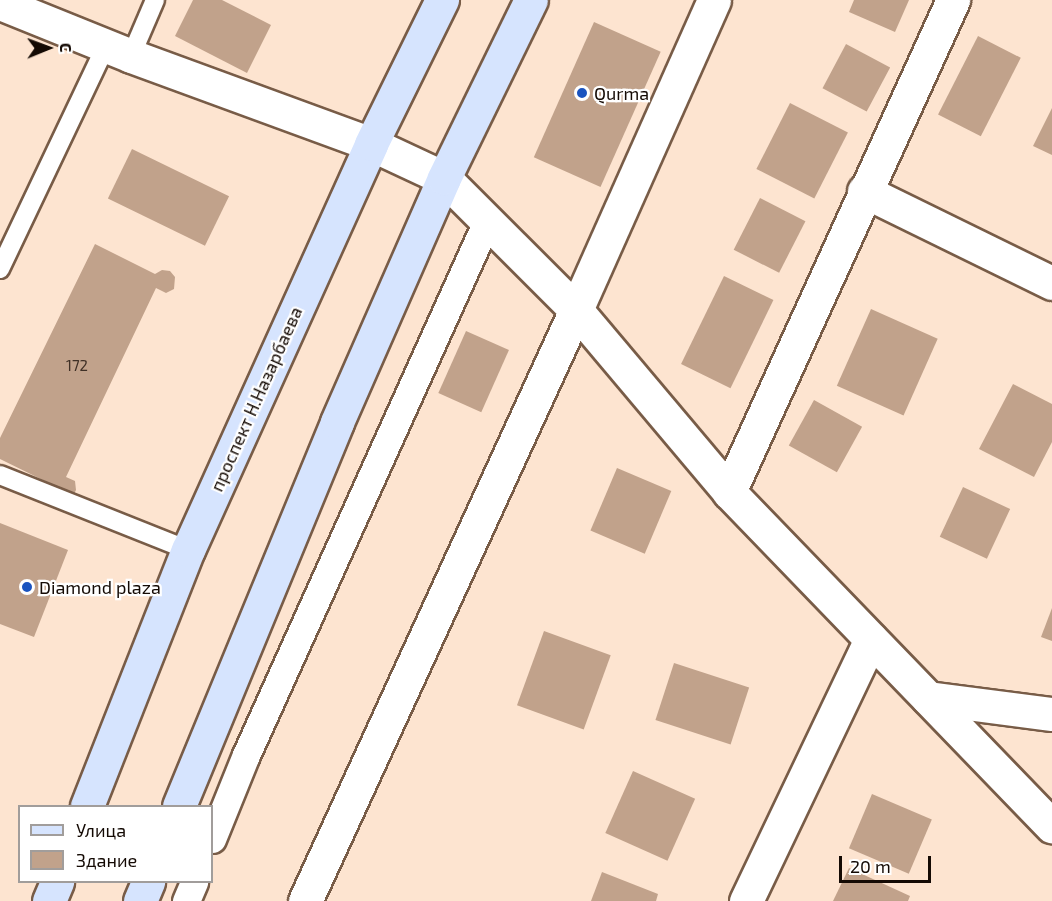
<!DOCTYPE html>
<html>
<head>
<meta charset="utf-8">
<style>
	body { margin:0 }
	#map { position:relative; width:1052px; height:901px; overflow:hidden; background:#fde4d0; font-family:"Exo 2",sans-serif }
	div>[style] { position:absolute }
	.building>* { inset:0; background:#c1a28b; transform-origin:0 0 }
	.roads { filter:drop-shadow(2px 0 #785c47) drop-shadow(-2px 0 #785c47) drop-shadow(0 2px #785c47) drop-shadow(0 -2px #785c47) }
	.service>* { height:18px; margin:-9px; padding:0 9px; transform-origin:9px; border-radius:9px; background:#fff }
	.pedestrian>* { height:27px; margin:-13.5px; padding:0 13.5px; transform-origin:13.5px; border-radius:13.5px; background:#fff }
	.minor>* { height:33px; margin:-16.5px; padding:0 16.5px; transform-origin:16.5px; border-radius:16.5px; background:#fff }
	.secondary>* { height:33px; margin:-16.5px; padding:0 16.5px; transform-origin:16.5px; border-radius:16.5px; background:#d6e4fe }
	.dots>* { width:16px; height:16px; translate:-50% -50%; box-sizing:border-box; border:3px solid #fff; border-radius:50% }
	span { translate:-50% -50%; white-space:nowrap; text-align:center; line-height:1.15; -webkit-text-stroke:4.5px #fff; paint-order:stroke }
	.number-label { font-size:15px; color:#3f3026 }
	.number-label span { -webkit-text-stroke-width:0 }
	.poi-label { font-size:18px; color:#140a04 }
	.left { translate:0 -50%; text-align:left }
	.street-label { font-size:18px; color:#140a04 }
	.legend { position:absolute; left:18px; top:805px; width:195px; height:78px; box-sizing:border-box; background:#fff; border:2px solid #a19d9b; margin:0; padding:8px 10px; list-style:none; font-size:18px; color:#140a04 }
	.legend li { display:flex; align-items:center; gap:12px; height:30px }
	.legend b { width:30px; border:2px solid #a19d9b }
	.north { position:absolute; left:18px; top:18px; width:60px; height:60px; -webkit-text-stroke:4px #fff; paint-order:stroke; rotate:89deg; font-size:16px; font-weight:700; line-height:24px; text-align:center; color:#140a04 }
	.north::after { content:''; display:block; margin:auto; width:21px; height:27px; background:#140a04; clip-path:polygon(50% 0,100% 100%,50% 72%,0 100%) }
	.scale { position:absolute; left:839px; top:856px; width:92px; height:27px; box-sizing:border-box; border:3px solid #140a04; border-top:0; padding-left:8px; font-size:18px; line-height:21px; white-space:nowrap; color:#140a04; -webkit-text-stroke:4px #fff; paint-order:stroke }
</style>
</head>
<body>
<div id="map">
	<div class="building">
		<div style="clip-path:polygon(193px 0,222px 0,271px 25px,247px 73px,175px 36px)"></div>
		<div style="clip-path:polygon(854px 0,909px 0,895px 32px,849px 12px)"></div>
		<div style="left:594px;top:22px;width:73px;height:148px;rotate:24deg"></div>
		<div style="left:978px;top:36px;width:48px;height:88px;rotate:27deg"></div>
		<div style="left:846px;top:44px;width:50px;height:50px;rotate:28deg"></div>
		<div style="left:790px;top:103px;width:65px;height:74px;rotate:27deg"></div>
		<div style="clip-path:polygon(1052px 108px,1052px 155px,1033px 146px)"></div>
		<div style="left:132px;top:149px;width:108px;height:55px;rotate:26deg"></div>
		<div style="left:760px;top:198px;width:51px;height:58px;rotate:27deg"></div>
		<div style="clip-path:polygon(95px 244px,155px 274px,162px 270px,170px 271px,175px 277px,174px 289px,166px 293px,156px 288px,66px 477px,75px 481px,76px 490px,73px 496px,57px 494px,55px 486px,0 459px,0 438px)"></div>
		<div style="left:724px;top:276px;width:55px;height:98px;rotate:26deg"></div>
		<div style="left:871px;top:309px;width:73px;height:84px;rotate:24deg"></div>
		<div style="left:466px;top:331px;width:47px;height:68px;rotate:24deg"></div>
		<div style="clip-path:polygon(1013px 384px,1052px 404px,1052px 442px,1034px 477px,979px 449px)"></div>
		<div style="left:814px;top:400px;width:55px;height:52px;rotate:29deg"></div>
		<div style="left:617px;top:468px;width:59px;height:68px;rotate:23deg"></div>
		<div style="left:963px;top:487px;width:52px;height:55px;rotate:25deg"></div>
		<div style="clip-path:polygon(0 523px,68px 550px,34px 637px,0 624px)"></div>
		<div style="clip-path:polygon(1052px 608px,1052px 641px,1041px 637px)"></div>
		<div style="left:544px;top:631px;width:71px;height:79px;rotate:20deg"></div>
		<div style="left:674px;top:663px;width:79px;height:60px;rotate:18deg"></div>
		<div style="left:633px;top:771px;width:68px;height:68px;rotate:24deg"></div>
		<div style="left:872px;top:794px;width:65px;height:59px;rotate:23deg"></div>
		<div style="clip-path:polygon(849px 868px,910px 896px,908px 901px,833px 901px)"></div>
		<div style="clip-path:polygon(602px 872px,658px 894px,656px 901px,591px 901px)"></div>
	</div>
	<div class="roads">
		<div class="service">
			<div style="left:131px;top:56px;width:61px;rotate:-66.8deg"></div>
			<div style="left:0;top:269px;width:247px;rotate:-64.6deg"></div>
			<div style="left:0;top:475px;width:202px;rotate:21.7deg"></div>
		</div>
		<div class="pedestrian">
			<div style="left:212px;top:839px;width:91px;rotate:-68deg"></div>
			<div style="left:246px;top:755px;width:586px;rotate:-65.71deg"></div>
			<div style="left:186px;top:901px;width:21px;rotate:-67deg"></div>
		</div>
		<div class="minor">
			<div style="left:0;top:3px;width:141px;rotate:22deg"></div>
			<div style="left:131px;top:56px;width:256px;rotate:20.1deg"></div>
			<div style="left:371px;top:144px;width:81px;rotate:25deg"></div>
			<div style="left:444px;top:178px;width:187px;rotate:45deg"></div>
			<div style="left:576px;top:310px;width:238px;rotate:49.9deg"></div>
			<div style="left:729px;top:492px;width:465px;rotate:46deg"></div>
			<div style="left:864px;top:191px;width:209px;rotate:26.1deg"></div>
			<div style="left:729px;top:492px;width:541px;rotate:-65.52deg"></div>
			<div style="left:928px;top:698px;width:125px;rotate:7.4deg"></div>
			<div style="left:305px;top:901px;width:650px;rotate:-65.37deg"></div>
			<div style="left:576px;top:310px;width:339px;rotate:-66deg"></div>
			<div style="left:746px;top:901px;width:290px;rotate:-64.5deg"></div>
		</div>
		<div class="secondary">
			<div style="left:87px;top:806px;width:275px;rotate:-68.5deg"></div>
			<div style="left:188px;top:550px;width:445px;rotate:-65.7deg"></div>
			<div style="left:371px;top:144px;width:161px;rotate:-63.8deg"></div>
			<div style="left:179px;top:806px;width:415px;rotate:-67.6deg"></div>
			<div style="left:337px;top:422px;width:266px;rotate:-66.3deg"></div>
			<div style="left:444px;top:178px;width:198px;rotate:-64deg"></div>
			<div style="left:49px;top:901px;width:21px;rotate:-67deg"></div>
			<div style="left:140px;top:901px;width:21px;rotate:-67deg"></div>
		</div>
	</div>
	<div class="dots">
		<div style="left:582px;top:93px;background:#1a53bf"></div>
		<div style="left:27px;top:587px;background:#1a53bf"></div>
	</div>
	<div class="number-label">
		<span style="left:77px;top:366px">172</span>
	</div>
	<div class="poi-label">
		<span class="left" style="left:594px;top:93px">Qurma</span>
		<span class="left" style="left:39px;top:587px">Diamond plaza</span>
	</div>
	<div class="street-label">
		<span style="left:256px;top:399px;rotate:-66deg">проспект Н.Назарбаева</span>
	</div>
	<ul class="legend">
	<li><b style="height:8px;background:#d6e4fe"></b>Улица</li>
	<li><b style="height:16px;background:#c1a28b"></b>Здание</li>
	</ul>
	<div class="north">С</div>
	<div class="scale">20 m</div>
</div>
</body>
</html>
